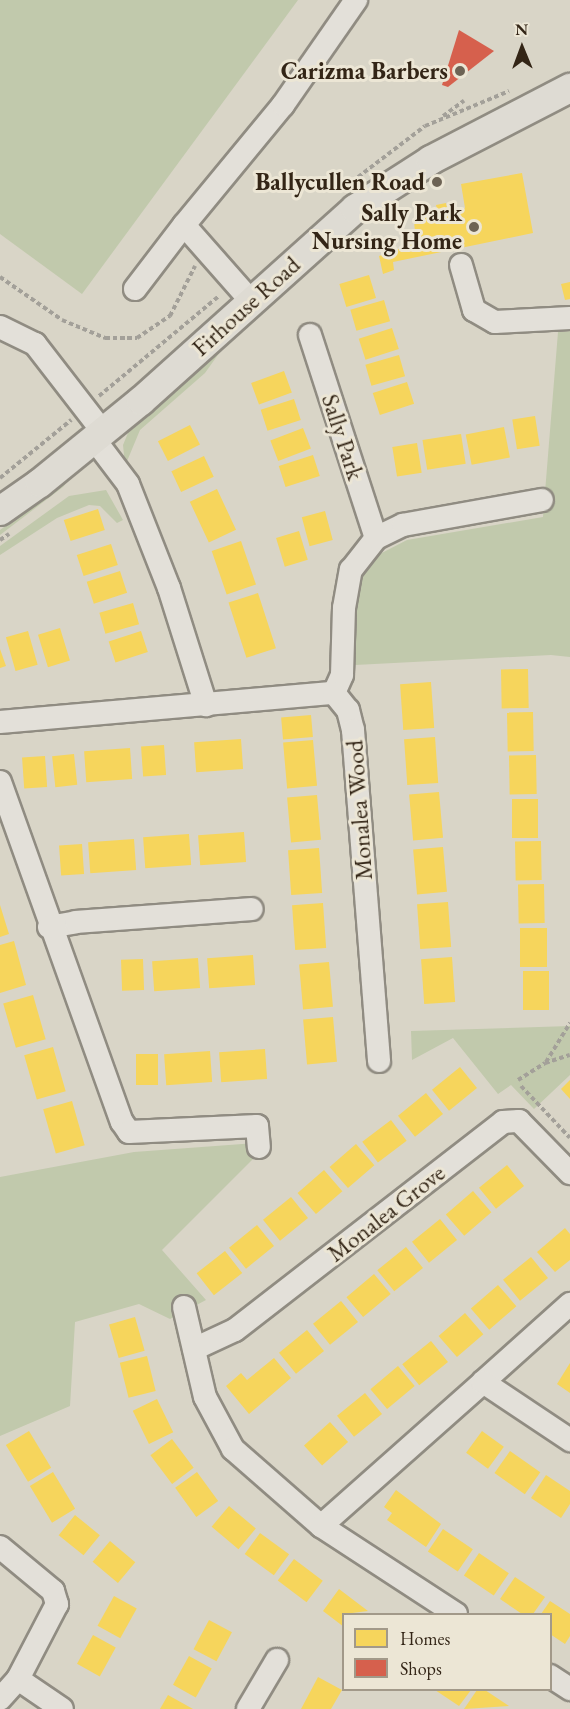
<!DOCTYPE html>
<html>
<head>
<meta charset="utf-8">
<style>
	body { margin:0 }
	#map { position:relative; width:570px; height:1709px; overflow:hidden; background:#d9d5c7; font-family:"EB Garamond",serif }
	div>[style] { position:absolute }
	.green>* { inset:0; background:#c1c9ac }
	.homes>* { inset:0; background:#f6d55c; transform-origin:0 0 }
	.shops>* { inset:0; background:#d6604d }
	.path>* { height:4px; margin-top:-2px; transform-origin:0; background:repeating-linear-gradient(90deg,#a3a099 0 4.5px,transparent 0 7.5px) }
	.roads { filter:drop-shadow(2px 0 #908c82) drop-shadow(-2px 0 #908c82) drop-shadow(0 2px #908c82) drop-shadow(0 -2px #908c82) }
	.minor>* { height:22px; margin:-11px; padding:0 11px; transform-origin:11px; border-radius:11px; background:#e3e0d9 }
	.major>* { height:28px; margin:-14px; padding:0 14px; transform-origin:14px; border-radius:14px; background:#dedbd3 }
	.dots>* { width:16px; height:16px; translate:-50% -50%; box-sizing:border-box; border:3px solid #ece6d5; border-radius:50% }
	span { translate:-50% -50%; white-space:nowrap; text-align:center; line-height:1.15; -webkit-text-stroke:6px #ece6d5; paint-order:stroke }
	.poi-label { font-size:24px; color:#332516; font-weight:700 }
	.right { translate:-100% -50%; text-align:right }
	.street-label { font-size:24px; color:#332516 }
	.legend { position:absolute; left:342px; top:1613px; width:210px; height:78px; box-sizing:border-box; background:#ece6d5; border:2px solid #a29989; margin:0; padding:8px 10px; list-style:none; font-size:18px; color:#332516 }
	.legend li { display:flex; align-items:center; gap:12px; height:30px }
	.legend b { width:30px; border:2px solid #a29989 }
	.north { position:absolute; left:492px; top:18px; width:60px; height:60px; -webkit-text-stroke:4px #ece6d5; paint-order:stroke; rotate:359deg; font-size:16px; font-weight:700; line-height:24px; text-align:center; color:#332516 }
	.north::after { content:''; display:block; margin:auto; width:21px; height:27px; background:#332516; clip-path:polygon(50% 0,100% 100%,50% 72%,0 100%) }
</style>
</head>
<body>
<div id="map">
	<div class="green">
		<div style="clip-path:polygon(0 0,298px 0,82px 294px,0 234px)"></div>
		<div style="clip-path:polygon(570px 331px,570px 657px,551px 655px,355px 665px,356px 578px,374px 557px,407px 540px,543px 517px,558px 332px)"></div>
		<div style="clip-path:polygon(220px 352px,205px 373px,140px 430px,125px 466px,123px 445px,130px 428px)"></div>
		<div style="clip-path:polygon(69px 480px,63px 487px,0 535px,0 530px)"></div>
		<div style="clip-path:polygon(106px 490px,123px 520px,117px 523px,100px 506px,89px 505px,57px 518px,0 555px,0 546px,69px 496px)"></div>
		<div style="clip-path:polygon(570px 1026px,570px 1075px,534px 1109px,511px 1085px,498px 1094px,453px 1038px,412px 1060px,411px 1031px)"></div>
		<div style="clip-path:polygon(270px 1142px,162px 1250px,206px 1300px,170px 1319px,139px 1304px,75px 1322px,70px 1406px,0 1436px,0 1177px,134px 1152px)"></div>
	</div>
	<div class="homes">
		<div style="clip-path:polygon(522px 173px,533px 233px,393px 262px,394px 270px,383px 274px,379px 256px,416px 243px,414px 221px,438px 214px,436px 205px,446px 203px,448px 212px,465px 208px,461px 184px)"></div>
		<div style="left:369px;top:275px;width:24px;height:31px;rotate:73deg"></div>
		<div style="clip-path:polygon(570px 282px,570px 299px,565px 300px,561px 284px)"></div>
		<div style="left:384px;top:300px;width:22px;height:35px;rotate:74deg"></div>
		<div style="left:392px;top:328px;width:22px;height:35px;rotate:72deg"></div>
		<div style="left:399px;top:355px;width:22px;height:35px;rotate:74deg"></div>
		<div style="left:284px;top:371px;width:23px;height:35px;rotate:70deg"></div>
		<div style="left:407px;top:382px;width:23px;height:36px;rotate:72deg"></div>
		<div style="left:294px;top:399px;width:22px;height:35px;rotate:72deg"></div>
		<div style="left:535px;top:416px;width:30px;height:23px;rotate:81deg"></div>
		<div style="left:190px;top:425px;width:22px;height:36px;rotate:63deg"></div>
		<div style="left:504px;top:427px;width:31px;height:39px;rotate:79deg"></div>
		<div style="left:303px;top:428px;width:22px;height:35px;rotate:69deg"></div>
		<div style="left:461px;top:434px;width:30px;height:39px;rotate:81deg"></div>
		<div style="left:417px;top:443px;width:30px;height:25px;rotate:81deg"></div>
		<div style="left:313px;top:455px;width:22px;height:36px;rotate:72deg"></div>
		<div style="left:204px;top:456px;width:23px;height:36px;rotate:65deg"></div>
		<div style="left:217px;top:489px;width:45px;height:30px;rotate:65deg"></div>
		<div style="left:98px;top:509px;width:22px;height:36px;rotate:72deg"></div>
		<div style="left:325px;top:511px;width:30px;height:24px;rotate:75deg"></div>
		<div style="left:299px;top:531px;width:30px;height:24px;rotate:73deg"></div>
		<div style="left:241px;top:541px;width:46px;height:31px;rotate:71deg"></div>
		<div style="left:111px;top:544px;width:22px;height:36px;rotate:72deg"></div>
		<div style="left:120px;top:571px;width:23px;height:35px;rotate:72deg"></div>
		<div style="left:258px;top:593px;width:58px;height:31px;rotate:72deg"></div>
		<div style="left:133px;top:603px;width:22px;height:35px;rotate:74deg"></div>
		<div style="left:60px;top:628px;width:34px;height:23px;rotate:73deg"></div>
		<div style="left:28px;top:631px;width:35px;height:23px;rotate:74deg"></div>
		<div style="left:141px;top:631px;width:22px;height:34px;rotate:72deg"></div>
		<div style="clip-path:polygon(0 649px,6px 666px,0 668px)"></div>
		<div style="left:528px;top:669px;width:39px;height:27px;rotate:89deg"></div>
		<div style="left:431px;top:682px;width:46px;height:31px;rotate:86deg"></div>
		<div style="left:533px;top:712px;width:39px;height:26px;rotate:89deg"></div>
		<div style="left:311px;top:715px;width:22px;height:30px;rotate:85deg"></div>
		<div style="left:435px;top:737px;width:46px;height:31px;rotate:86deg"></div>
		<div style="left:241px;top:739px;width:30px;height:47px;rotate:86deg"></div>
		<div style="left:313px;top:740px;width:46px;height:30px;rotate:85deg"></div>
		<div style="left:164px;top:745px;width:30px;height:23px;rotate:86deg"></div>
		<div style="left:130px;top:748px;width:31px;height:46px;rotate:86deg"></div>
		<div style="left:74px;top:754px;width:31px;height:22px;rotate:84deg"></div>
		<div style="left:536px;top:755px;width:39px;height:27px;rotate:89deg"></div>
		<div style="left:45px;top:756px;width:31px;height:23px;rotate:86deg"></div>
		<div style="left:439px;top:792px;width:46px;height:30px;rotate:85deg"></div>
		<div style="left:317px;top:795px;width:45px;height:30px;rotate:85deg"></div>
		<div style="left:512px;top:799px;width:26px;height:39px"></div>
		<div style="left:244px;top:832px;width:30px;height:46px;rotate:86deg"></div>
		<div style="left:189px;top:834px;width:31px;height:46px;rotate:86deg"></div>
		<div style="left:134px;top:839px;width:31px;height:46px;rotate:86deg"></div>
		<div style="left:541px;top:841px;width:39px;height:26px;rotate:89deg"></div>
		<div style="left:82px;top:844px;width:30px;height:23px;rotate:86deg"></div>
		<div style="left:443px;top:847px;width:45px;height:30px;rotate:85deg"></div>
		<div style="left:319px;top:848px;width:45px;height:31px;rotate:86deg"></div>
		<div style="left:544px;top:884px;width:39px;height:26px;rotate:89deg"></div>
		<div style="left:448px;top:902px;width:45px;height:31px;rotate:86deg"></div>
		<div style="left:323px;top:903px;width:45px;height:31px;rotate:86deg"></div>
		<div style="clip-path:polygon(0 905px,9px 934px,0 937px)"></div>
		<div style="left:520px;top:928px;width:27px;height:39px"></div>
		<div style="clip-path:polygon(14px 941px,26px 985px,0 993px,0 945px)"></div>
		<div style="left:253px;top:955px;width:30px;height:46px;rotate:86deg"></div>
		<div style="left:452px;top:957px;width:45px;height:31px;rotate:86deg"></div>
		<div style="left:198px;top:958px;width:30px;height:46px;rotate:86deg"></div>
		<div style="left:143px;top:959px;width:31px;height:22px;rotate:88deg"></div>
		<div style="left:329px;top:962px;width:45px;height:30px;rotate:85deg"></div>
		<div style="left:523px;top:971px;width:26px;height:39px"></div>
		<div style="left:33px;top:995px;width:46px;height:31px;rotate:74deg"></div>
		<div style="left:333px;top:1017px;width:45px;height:30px;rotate:85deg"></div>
		<div style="left:53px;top:1047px;width:46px;height:30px;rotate:74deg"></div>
		<div style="left:265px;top:1049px;width:30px;height:46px;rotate:86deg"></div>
		<div style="left:210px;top:1051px;width:31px;height:46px;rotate:86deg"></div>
		<div style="left:136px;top:1054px;width:22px;height:31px"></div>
		<div style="left:460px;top:1067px;width:27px;height:36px;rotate:51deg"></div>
		<div style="clip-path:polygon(570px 1080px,570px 1099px,561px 1089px)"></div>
		<div style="left:426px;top:1093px;width:27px;height:36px;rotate:51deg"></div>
		<div style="left:72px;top:1101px;width:46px;height:30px;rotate:74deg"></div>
		<div style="left:391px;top:1120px;width:26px;height:36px;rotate:53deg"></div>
		<div style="left:356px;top:1144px;width:28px;height:35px;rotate:49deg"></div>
		<div style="left:507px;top:1165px;width:27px;height:36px;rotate:51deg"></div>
		<div style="left:324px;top:1170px;width:28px;height:35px;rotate:49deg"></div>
		<div style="left:473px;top:1191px;width:28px;height:36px;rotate:49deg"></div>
		<div style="left:291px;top:1197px;width:27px;height:36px;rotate:51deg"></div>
		<div style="left:440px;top:1219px;width:27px;height:36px;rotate:51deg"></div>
		<div style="left:257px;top:1225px;width:27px;height:36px;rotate:51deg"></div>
		<div style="clip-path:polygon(565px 1228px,570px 1234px,570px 1260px,555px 1272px,537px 1252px)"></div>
		<div style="left:406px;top:1247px;width:27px;height:37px;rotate:51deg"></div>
		<div style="left:225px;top:1251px;width:28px;height:36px;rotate:52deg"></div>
		<div style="left:531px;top:1257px;width:27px;height:36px;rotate:51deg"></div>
		<div style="left:374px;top:1274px;width:26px;height:36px;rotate:50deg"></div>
		<div style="left:498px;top:1285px;width:28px;height:36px;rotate:49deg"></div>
		<div style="left:341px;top:1301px;width:27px;height:36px;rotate:51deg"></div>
		<div style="left:465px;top:1313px;width:28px;height:35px;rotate:49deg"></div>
		<div style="left:135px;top:1317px;width:35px;height:27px;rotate:74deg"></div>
		<div style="left:307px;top:1330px;width:27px;height:36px;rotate:51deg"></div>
		<div style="left:431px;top:1341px;width:27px;height:37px;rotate:51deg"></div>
		<div style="left:147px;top:1356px;width:36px;height:28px;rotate:76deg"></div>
		<div style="clip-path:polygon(274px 1358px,291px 1378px,249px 1414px,226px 1386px,241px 1373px,247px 1380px)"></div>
		<div style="clip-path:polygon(570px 1363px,570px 1393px,557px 1384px)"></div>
		<div style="left:398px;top:1366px;width:26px;height:36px;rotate:50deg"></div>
		<div style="left:365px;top:1393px;width:27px;height:36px;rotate:51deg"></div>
		<div style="left:157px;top:1399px;width:37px;height:27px;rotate:64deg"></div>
		<div style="left:330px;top:1422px;width:27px;height:35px;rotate:48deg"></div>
		<div style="left:29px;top:1431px;width:43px;height:27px;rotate:59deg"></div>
		<div style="left:482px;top:1431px;width:27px;height:27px;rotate:36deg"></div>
		<div style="left:172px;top:1439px;width:36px;height:27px;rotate:53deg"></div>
		<div style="left:510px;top:1451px;width:37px;height:27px;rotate:35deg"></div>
		<div style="left:53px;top:1472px;width:43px;height:27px;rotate:59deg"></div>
		<div style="left:197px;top:1472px;width:36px;height:27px;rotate:54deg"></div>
		<div style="clip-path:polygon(546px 1475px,570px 1491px,570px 1504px,561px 1518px,531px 1498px)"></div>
		<div style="clip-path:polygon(396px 1490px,441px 1524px,426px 1547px,387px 1520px,392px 1513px,384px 1507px)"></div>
		<div style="left:229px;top:1506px;width:35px;height:27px;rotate:40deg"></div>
		<div style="left:75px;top:1515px;width:32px;height:26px;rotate:39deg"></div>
		<div style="left:443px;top:1529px;width:36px;height:27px;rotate:34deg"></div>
		<div style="left:260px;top:1533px;width:36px;height:26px;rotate:36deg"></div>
		<div style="left:110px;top:1541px;width:33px;height:27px;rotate:40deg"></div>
		<div style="left:479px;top:1553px;width:36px;height:27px;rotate:34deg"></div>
		<div style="left:294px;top:1559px;width:36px;height:27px;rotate:37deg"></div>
		<div style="clip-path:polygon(515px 1577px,545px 1597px,533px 1614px,522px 1614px,500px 1599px)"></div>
		<div style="clip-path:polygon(339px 1589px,368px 1611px,344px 1614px,344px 1627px,323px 1611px)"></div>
		<div style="left:114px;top:1596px;width:26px;height:34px;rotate:29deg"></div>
		<div style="clip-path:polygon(550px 1601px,570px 1614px,570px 1636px,565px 1644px,550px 1634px,550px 1614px,541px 1614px)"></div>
		<div style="left:209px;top:1620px;width:26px;height:33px;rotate:28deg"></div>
		<div style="left:93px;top:1635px;width:26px;height:33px;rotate:29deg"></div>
		<div style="left:189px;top:1656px;width:26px;height:33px;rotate:29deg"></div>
		<div style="clip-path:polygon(318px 1677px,342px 1690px,331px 1709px,301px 1709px)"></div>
		<div style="clip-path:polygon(435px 1690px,471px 1690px,459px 1706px)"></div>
		<div style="clip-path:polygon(477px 1690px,485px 1690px,509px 1706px,464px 1709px)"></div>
		<div style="clip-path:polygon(168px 1695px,193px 1709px,160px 1709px)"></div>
	</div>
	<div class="shops">
		<div style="clip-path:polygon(459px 30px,494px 51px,448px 87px,442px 85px)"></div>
	</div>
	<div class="path">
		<div style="left:443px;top:116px;width:26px;rotate:-36deg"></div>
		<div style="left:358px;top:177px;width:84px;rotate:-37.3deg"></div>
		<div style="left:425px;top:126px;width:91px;rotate:-22.6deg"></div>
		<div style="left:0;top:277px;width:75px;rotate:34.7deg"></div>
		<div style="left:62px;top:320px;width:47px;rotate:22.7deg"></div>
		<div style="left:105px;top:338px;width:32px"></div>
		<div style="left:137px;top:338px;width:40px;rotate:-34deg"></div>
		<div style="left:170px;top:316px;width:56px;rotate:-63.4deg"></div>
		<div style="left:99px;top:396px;width:155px;rotate:-39.8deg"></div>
		<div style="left:0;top:478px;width:92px;rotate:-39.2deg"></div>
		<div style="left:0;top:540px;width:11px;rotate:-34deg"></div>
		<div style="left:546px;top:1062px;width:46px;rotate:-58.4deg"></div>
		<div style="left:518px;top:1080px;width:32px;rotate:-32deg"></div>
		<div style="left:545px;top:1063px;width:26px;rotate:-18deg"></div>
		<div style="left:521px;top:1086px;width:71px;rotate:46.7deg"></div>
	</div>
	<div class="roads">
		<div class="minor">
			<div style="left:461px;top:265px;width:47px;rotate:73.9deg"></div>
			<div style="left:474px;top:310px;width:24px;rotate:30deg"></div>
			<div style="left:495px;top:322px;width:75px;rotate:-3.1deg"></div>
			<div style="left:135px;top:289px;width:81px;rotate:-52.6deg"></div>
			<div style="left:251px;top:301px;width:101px;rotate:-131.4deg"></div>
			<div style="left:184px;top:225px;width:156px;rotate:-50.5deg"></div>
			<div style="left:283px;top:105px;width:128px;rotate:-55.2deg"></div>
			<div style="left:0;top:327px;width:39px;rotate:26deg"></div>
			<div style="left:35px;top:344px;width:111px;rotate:52.3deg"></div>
			<div style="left:310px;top:335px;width:213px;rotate:72deg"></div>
			<div style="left:94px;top:439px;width:56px;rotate:52.9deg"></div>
			<div style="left:128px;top:484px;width:112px;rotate:68.5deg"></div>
			<div style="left:169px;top:588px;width:123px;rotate:72.5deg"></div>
			<div style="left:334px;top:693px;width:20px;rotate:-66deg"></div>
			<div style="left:342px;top:675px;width:67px;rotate:-88.3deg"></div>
			<div style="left:344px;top:608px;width:39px;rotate:-80deg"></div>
			<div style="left:351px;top:570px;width:41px;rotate:-52deg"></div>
			<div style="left:376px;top:538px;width:30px;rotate:-26deg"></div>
			<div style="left:403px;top:525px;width:141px;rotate:-10.2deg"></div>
			<div style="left:0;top:722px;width:335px;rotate:-5deg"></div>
			<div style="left:334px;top:693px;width:22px;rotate:51deg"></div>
			<div style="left:348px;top:710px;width:21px;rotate:76deg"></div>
			<div style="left:353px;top:730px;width:332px;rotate:85.5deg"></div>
			<div style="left:0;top:782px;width:361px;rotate:70.3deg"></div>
			<div style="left:122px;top:1122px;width:12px;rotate:55deg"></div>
			<div style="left:129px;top:1132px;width:128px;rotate:-2.7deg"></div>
			<div style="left:257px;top:1126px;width:21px;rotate:85deg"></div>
			<div style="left:49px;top:927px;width:27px;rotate:-10deg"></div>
			<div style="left:76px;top:922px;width:176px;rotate:-4.2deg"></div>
			<div style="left:184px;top:1307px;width:92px;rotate:76.9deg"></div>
			<div style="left:205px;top:1397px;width:59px;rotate:61.7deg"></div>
			<div style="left:233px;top:1449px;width:117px;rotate:41.2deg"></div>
			<div style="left:194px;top:1349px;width:45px;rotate:-24.9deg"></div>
			<div style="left:235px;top:1330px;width:339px;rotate:-37.8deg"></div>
			<div style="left:503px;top:1122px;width:16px;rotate:-4deg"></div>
			<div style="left:519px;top:1121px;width:73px;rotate:45.6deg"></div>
			<div style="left:483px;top:1382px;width:117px;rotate:-41.9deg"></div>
			<div style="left:0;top:1547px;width:69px;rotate:39.7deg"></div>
			<div style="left:53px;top:1591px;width:14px;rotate:73deg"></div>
			<div style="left:57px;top:1604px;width:85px;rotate:117.5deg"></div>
			<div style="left:456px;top:1614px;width:161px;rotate:-146.9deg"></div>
			<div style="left:321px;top:1526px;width:217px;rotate:-41.6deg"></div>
			<div style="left:483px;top:1382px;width:105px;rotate:33.7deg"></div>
			<div style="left:550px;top:1676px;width:24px;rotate:33deg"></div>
			<div style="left:0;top:1699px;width:27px;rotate:-48deg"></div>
			<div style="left:18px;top:1679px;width:53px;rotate:34.3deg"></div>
			<div style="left:248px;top:1709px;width:57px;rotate:-59.4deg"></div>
		</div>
		<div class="major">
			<div style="left:0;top:511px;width:49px;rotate:-35deg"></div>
			<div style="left:40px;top:483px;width:130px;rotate:-39.1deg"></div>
			<div style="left:141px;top:401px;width:288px;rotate:-41.9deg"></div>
			<div style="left:355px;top:209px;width:90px;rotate:-32.8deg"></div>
			<div style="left:431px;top:160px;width:157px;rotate:-27.4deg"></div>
		</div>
	</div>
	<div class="dots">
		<div style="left:460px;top:71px;background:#6d6354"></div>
		<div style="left:437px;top:182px;background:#6d6354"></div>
		<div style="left:474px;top:227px;background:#6d6354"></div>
	</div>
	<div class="poi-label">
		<span class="right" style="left:448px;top:71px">Carizma Barbers</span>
		<span class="right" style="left:425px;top:182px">Ballycullen Road</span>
		<span class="right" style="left:462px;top:227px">Sally Park<br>Nursing Home</span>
	</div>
	<div class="street-label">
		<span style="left:246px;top:306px;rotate:-42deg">Firhouse Road</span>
		<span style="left:343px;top:437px;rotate:72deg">Sally Park</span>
		<span style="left:359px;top:810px;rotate:-94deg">Monalea Wood</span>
		<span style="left:386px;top:1213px;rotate:-38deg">Monalea Grove</span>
	</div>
	<ul class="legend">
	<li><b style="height:16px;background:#f6d55c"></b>Homes</li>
	<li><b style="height:16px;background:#d6604d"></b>Shops</li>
	</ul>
	<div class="north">N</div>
</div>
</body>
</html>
